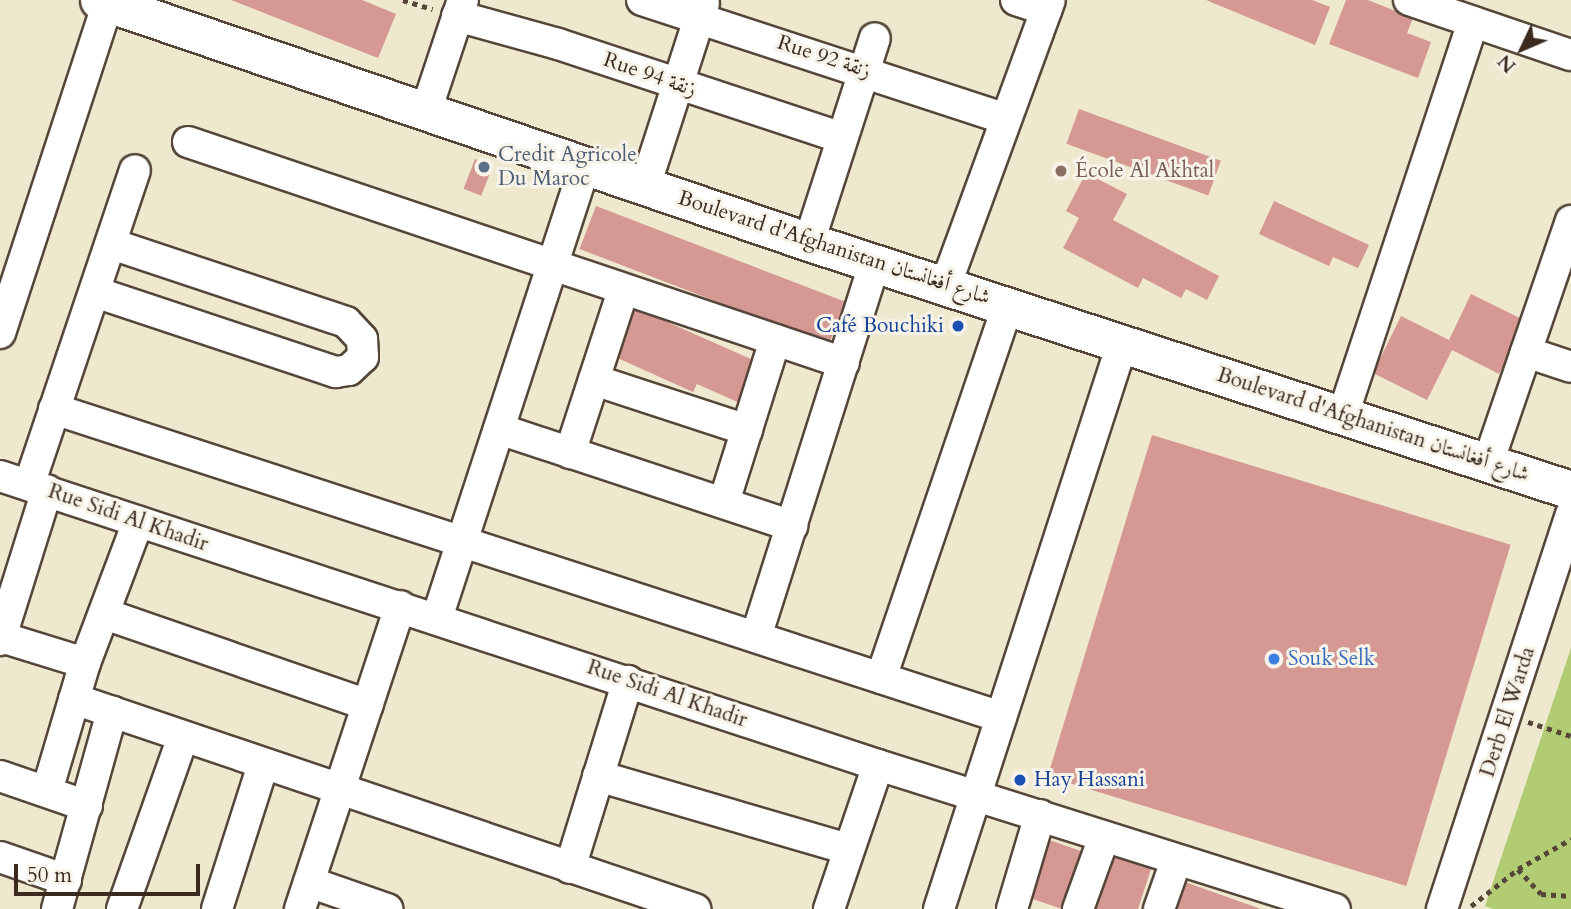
<!DOCTYPE html>
<html>
<head>
<meta charset="utf-8">
<style>
	body { margin:0 }
	#map { position:relative; width:1571px; height:909px; overflow:hidden; background:#eee8cf; font-family:Cardo,Amiri,serif }
	div>[style] { position:absolute }
	.green>* { inset:0; background:#b1cc72 }
	.building>* { inset:0; background:#d59892; transform-origin:0 0 }
	.path>* { height:4.5px; margin-top:-2.25px; transform-origin:0; background:repeating-linear-gradient(90deg,#564639 0 5px,transparent 0 10px) }
	.roads { filter:drop-shadow(2px 0 #564639) drop-shadow(-2px 0 #564639) drop-shadow(0 2px #564639) drop-shadow(0 -2px #564639) }
	.minor>* { height:30px; margin:-15px; padding:0 15px; transform-origin:15px; border-radius:15px; background:#fff }
	.tertiary>* { height:37px; margin:-18.5px; padding:0 18.5px; transform-origin:18.5px; border-radius:18.5px; background:#fff }
	.dots>* { width:19px; height:19px; translate:-50% -50%; box-sizing:border-box; border:4px solid #f7f3e8; border-radius:50% }
	span { translate:-50% -50%; white-space:nowrap; text-align:center; line-height:1.15; -webkit-text-stroke:6px #f7f3e8; paint-order:stroke }
	.street-label { font-size:21px; color:#3b2a1e }
	.service-label { font-size:21px; color:#4e5e75 }
	.left { translate:0 -50%; text-align:left }
	.education-label { font-size:21px; color:#785e54 }
	.transit-label { font-size:21px; color:#164399 }
	.right { translate:-100% -50%; text-align:right }
	.shop-label { font-size:21px; color:#366cbe }
	.north { position:absolute; left:1487px; top:14px; width:70px; height:70px; -webkit-text-stroke:5px #f7f3e8; paint-order:stroke; rotate:226deg; font-size:19px; font-weight:700; line-height:28px; text-align:center; color:#3b2a1e }
	.north::after { content:''; display:block; margin:auto; width:24px; height:32px; background:#3b2a1e; clip-path:polygon(50% 0,100% 100%,50% 72%,0 100%) }
	.scale { position:absolute; left:14px; top:864px; width:186px; height:32px; box-sizing:border-box; border:4px solid #3b2a1e; border-top:0; padding-left:9px; font-size:21px; line-height:24px; white-space:nowrap; color:#3b2a1e; -webkit-text-stroke:5px #f7f3e8; paint-order:stroke }
</style>
</head>
<body>
<div id="map">
	<div class="green">
		<div style="clip-path:polygon(1571px 648px,1571px 909px,1493px 909px,1485px 906px)"></div>
	</div>
	<div class="building">
		<div style="clip-path:polygon(231px 0,362px 0,396px 14px,378px 58px)"></div>
		<div style="clip-path:polygon(1206px 0,1312px 0,1330px 7px,1315px 45px)"></div>
		<div style="clip-path:polygon(1346px 0,1368px 0,1413px 18px,1407px 33px,1431px 42px,1418px 78px,1329px 44px)"></div>
		<div style="left:1079px;top:109px;width:151px;height:37px;rotate:20deg"></div>
		<div style="left:475px;top:159px;width:19px;height:32px;rotate:21deg"></div>
		<div style="clip-path:polygon(1086px 173px,1127px 194px,1113px 220px,1219px 276px,1207px 300px,1186px 289px,1181px 298px,1143px 278px,1138px 288px,1063px 248px,1079px 218px,1066px 211px)"></div>
		<div style="clip-path:polygon(1274px 201px,1369px 245px,1358px 268px,1333px 257px,1329px 266px,1259px 234px)"></div>
		<div style="left:596px;top:206px;width:267px;height:46px;rotate:21deg"></div>
		<div style="clip-path:polygon(1471px 294px,1526px 321px,1499px 374px,1452px 350px,1427px 400px,1373px 373px,1401px 316px,1449px 340px)"></div>
		<div style="clip-path:polygon(631px 306px,760px 363px,742px 404px,697px 384px,693px 392px,613px 356px)"></div>
		<div style="left:1152px;top:435px;width:375px;height:357px;rotate:17deg"></div>
		<div style="left:1049px;top:840px;width:37px;height:61px;rotate:19deg"></div>
		<div style="clip-path:polygon(1114px 854px,1152px 866px,1138px 909px,1096px 909px)"></div>
		<div style="clip-path:polygon(1182px 881px,1261px 909px,1172px 909px)"></div>
	</div>
	<div class="path">
		<div style="left:403px;top:0;width:31px;rotate:17deg"></div>
		<div style="left:1528px;top:722px;width:45px;rotate:18deg"></div>
		<div style="left:1518px;top:869px;width:34px;rotate:47deg"></div>
		<div style="left:1541px;top:894px;width:30px;rotate:4deg"></div>
		<div style="left:1471px;top:906px;width:60px;rotate:-38.2deg"></div>
		<div style="left:1518px;top:869px;width:61px;rotate:-29.5deg"></div>
	</div>
	<div class="roads">
		<div class="minor">
			<div style="left:642px;top:0;width:381px;rotate:18.1deg"></div>
			<div style="left:1016px;top:0;width:32px;rotate:18deg"></div>
			<div style="left:1409px;top:0;width:171px;rotate:18.8deg"></div>
			<div style="left:457px;top:16px;width:105px;rotate:15.5deg"></div>
			<div style="left:558px;top:44px;width:299px;rotate:18.3deg"></div>
			<div style="left:426px;top:111px;width:117px;rotate:-71.6deg"></div>
			<div style="left:188px;top:142px;width:692px;rotate:18.62deg"></div>
			<div style="left:645px;top:186px;width:192px;rotate:-72.1deg"></div>
			<div style="left:809px;top:242px;width:214px;rotate:-72.1deg"></div>
			<div style="left:946px;top:284px;width:302px;rotate:-69.9deg"></div>
			<div style="left:95px;top:292px;width:254px;rotate:18.4deg"></div>
			<div style="left:336px;top:372px;width:13px;rotate:-9deg"></div>
			<div style="left:349px;top:370px;width:19px;rotate:-43deg"></div>
			<div style="left:363px;top:357px;width:18px;rotate:-93deg"></div>
			<div style="left:362px;top:339px;width:23px;rotate:-133deg"></div>
			<div style="left:346px;top:322px;width:247px;rotate:-161.6deg"></div>
			<div style="left:0;top:333px;width:347px;rotate:-71.9deg"></div>
			<div style="left:1526px;top:352px;width:47px;rotate:18.4deg"></div>
			<div style="left:594px;top:380px;width:161px;rotate:18.1deg"></div>
			<div style="left:54px;top:409px;width:996px;rotate:18.02deg"></div>
			<div style="left:1343px;top:415px;width:414px;rotate:-71.7deg"></div>
			<div style="left:499px;top:429px;width:309px;rotate:18.3deg"></div>
			<div style="left:570px;top:453px;width:170px;rotate:-71.9deg"></div>
			<div style="left:1488px;top:463px;width:256px;rotate:-71.1deg"></div>
			<div style="left:0;top:476px;width:924px;rotate:18.22deg"></div>
			<div style="left:878px;top:765px;width:479px;rotate:17.5deg"></div>
			<div style="left:29px;top:485px;width:332px;rotate:-71.4deg"></div>
			<div style="left:724px;top:502px;width:170px;rotate:-72.5deg"></div>
			<div style="left:105px;top:614px;width:278px;rotate:19.1deg"></div>
			<div style="left:437px;top:618px;width:476px;rotate:-71.9deg"></div>
			<div style="left:1px;top:637px;width:88px;rotate:17.2deg"></div>
			<div style="left:756px;top:637px;width:393px;rotate:-72.4deg"></div>
			<div style="left:0;top:640px;width:157px;rotate:-72.6deg"></div>
			<div style="left:881px;top:678px;width:394px;rotate:-71.2deg"></div>
			<div style="left:74px;top:699px;width:656px;rotate:18.68deg"></div>
			<div style="left:0;top:776px;width:92px;rotate:19deg"></div>
			<div style="left:598px;top:776px;width:260px;rotate:16.3deg"></div>
			<div style="left:47px;top:791px;width:134px;rotate:-73.5deg"></div>
			<div style="left:85px;top:663px;width:151px;rotate:-69.4deg"></div>
			<div style="left:0;top:857px;width:70px;rotate:19.2deg"></div>
			<div style="left:570px;top:868px;width:196px;rotate:-72.8deg"></div>
			<div style="left:309px;top:882px;width:83px;rotate:19.1deg"></div>
			<div style="left:57px;top:909px;width:205px;rotate:-74.4deg"></div>
			<div style="left:122px;top:909px;width:182px;rotate:-70.5deg"></div>
			<div style="left:217px;top:909px;width:151px;rotate:-72.3deg"></div>
			<div style="left:300px;top:909px;width:319px;rotate:-71.7deg"></div>
			<div style="left:829px;top:909px;width:152px;rotate:-71.2deg"></div>
			<div style="left:939px;top:909px;width:597px;rotate:-72.05deg"></div>
			<div style="left:1012px;top:909px;width:98px;rotate:-73.4deg"></div>
			<div style="left:1078px;top:909px;width:77px;rotate:-70.1deg"></div>
			<div style="left:1159px;top:909px;width:51px;rotate:-70.5deg"></div>
			<div style="left:1442px;top:909px;width:415px;rotate:-71.9deg"></div>
		</div>
		<div class="tertiary">
			<div style="left:99px;top:0;width:750px;rotate:18.82deg"></div>
			<div style="left:809px;top:242px;width:801px;rotate:18.03deg"></div>
		</div>
	</div>
	<div class="dots">
		<div style="left:484px;top:167px;background:#5c6f8a"></div>
		<div style="left:1061px;top:171px;background:#8d6e63"></div>
		<div style="left:958px;top:326px;background:#1a4fb4"></div>
		<div style="left:1274px;top:659px;background:#3f7fe0"></div>
		<div style="left:1020px;top:780px;background:#1a4fb4"></div>
	</div>
	<div class="street-label">
		<span style="left:824px;top:57px;rotate:18deg">Rue 92 زنقة</span>
		<span style="left:650px;top:75px;rotate:19deg">Rue 94 زنقة</span>
		<span style="left:834px;top:248px;rotate:18deg">Boulevard d'Afghanistan شارع أفغانستان</span>
		<span style="left:1373px;top:425px;rotate:18deg">Boulevard d'Afghanistan شارع أفغانستان</span>
		<span style="left:128px;top:518px;rotate:19deg">Rue Sidi Al Khadir</span>
		<span style="left:667px;top:694px;rotate:19deg">Rue Sidi Al Khadir</span>
		<span style="left:1508px;top:712px;rotate:-72deg">Derb El Warda</span>
	</div>
	<div class="service-label">
		<span class="left" style="left:498px;top:167px">Credit Agricole<br>Du Maroc</span>
	</div>
	<div class="education-label">
		<span class="left" style="left:1075px;top:171px">École Al Akhtal</span>
	</div>
	<div class="transit-label">
		<span class="right" style="left:944px;top:326px">Café Bouchiki</span>
		<span class="left" style="left:1034px;top:780px">Hay Hassani</span>
	</div>
	<div class="shop-label">
		<span class="left" style="left:1288px;top:659px">Souk Selk</span>
	</div>
	<div class="north">N</div>
	<div class="scale">50 m</div>
</div>
</body>
</html>
